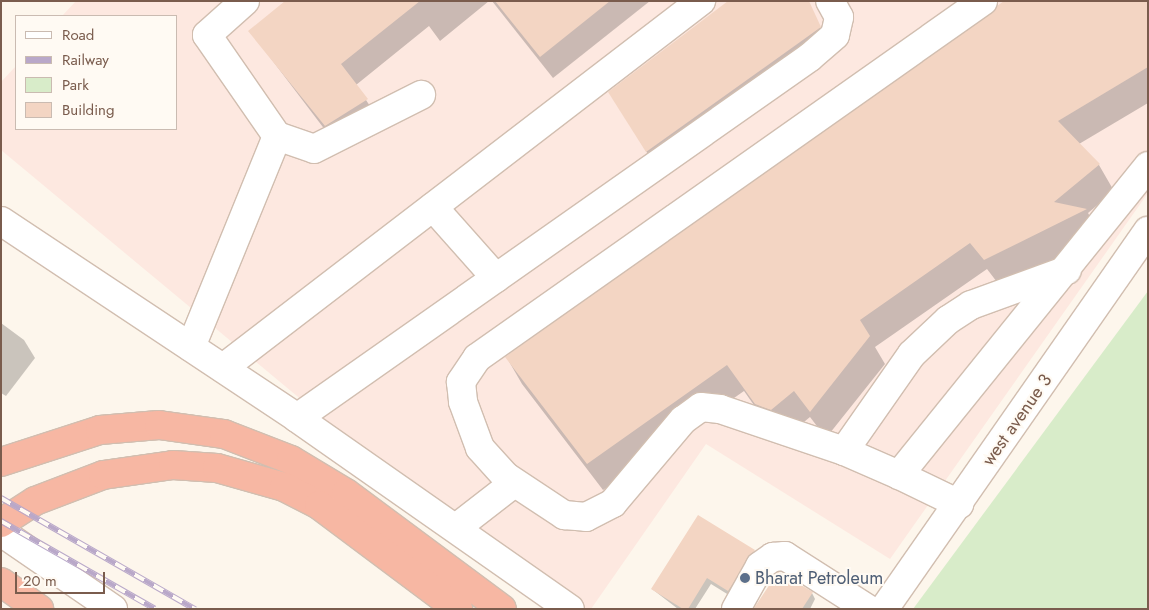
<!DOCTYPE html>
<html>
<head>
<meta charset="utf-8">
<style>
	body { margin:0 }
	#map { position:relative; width:1149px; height:610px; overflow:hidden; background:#fdf6ec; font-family:Jost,sans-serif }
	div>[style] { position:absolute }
	.commercial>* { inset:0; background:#fde8e0 }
	.green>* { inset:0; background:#d8ecc9 }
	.shadow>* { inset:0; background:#0003 }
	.building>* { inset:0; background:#f3d5c3 }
	.roads { filter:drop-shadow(1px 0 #d1beb0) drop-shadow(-1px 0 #d1beb0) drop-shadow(0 1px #d1beb0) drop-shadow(0 -1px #d1beb0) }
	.minor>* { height:28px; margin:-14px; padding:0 14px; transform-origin:14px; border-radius:14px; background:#fff }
	.highway>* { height:28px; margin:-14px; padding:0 14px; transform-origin:14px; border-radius:14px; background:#f7b7a3 }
	.rail>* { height:5.5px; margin-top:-2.75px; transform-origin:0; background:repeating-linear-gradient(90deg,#fffaf3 0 11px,#b9a8c9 0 22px); box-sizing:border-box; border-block:1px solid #b9a8c9 }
	.dots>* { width:14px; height:14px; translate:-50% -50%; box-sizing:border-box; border:2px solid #fffaf3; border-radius:50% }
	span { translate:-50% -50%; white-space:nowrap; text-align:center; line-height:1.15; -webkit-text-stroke:4px #fffaf3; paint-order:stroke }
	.street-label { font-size:18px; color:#7a5c4d }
	.service-label { font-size:18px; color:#4e5e75 }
	.left { translate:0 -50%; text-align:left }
	.frame { position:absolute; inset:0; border:2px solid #7a5c4d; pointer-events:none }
	.legend { position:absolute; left:15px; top:15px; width:162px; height:115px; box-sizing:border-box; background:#fffaf3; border:1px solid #cabbb1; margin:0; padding:6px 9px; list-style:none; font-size:15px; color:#7a5c4d }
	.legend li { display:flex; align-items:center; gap:10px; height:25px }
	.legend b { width:25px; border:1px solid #cabbb1 }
	.scale { position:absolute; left:15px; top:572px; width:90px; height:22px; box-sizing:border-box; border:2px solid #7a5c4d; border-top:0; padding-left:6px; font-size:15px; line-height:18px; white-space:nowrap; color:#7a5c4d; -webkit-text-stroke:4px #fffaf3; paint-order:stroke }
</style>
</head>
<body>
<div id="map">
	<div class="commercial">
		<div style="clip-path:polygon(76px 1px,1148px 1px,1148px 193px,890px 559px,706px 444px,591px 609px,570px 609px,322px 435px,333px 426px,1px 150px,1px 82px,16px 66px,16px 129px,176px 129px,176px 16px,62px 16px)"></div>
	</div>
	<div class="green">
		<div style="clip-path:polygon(1148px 291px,1148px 609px,913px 609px)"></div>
	</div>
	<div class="shadow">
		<div style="clip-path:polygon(289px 1px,489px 1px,440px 41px,429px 26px,356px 85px,380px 121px,338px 147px,250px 31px)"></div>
		<div style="clip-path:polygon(492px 1px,650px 1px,553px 78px)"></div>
		<div style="clip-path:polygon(730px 1px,805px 1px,832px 49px,660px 174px,610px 92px)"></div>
		<div style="clip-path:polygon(1148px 1px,1148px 103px,1079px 144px,1099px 165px,1114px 191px,1088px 213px,1101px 236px,1000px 286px,987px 269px,875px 347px,885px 364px,826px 438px,810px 417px,787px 436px,772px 431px,744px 391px,603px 490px,522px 384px,507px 358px)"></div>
		<div style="clip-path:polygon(1px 323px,24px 340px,35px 358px,6px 396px,1px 393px)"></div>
		<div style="clip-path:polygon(754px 551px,758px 558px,732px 597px,711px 584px,695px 609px,678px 609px,652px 589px)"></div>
		<div style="clip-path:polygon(812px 593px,815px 599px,810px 609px,756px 608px)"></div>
	</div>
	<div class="building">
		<div style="clip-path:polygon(285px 1px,420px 1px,341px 64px,368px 99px,325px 126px,248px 31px)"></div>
		<div style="clip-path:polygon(495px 1px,610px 1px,540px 57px)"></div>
		<div style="clip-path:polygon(728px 1px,809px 1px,821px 27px,646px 152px,608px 92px)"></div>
		<div style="clip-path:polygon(1004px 1px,1148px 1px,1148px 67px,1058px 121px,1100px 164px,1054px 202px,1087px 209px,984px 260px,970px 243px,860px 320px,870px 336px,810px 412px,794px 391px,771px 410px,755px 404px,727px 365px,587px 464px,505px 357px)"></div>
		<div style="clip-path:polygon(698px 515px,755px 550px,728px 591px,707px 578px,688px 609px,683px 609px,651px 589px)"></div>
		<div style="clip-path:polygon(778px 572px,813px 592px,802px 609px,754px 608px)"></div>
	</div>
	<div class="roads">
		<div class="minor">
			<div style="left:245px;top:1px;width:51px;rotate:138.2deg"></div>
			<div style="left:207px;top:35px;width:123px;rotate:55.3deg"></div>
			<div style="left:983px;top:1px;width:619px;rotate:144.8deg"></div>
			<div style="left:477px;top:358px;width:29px;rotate:124deg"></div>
			<div style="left:461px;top:382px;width:20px;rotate:84deg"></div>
			<div style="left:463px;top:402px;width:49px;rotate:69.7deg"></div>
			<div style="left:480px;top:448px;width:38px;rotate:48deg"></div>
			<div style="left:505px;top:476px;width:71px;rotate:33.5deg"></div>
			<div style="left:564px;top:515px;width:22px;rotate:5deg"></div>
			<div style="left:586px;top:517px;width:30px;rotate:-27deg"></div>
			<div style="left:613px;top:503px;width:109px;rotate:-49.9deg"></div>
			<div style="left:683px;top:420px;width:22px;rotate:-36deg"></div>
			<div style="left:701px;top:407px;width:19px;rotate:6deg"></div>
			<div style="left:720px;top:409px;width:131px;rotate:18.7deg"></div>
			<div style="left:844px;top:451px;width:60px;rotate:23.6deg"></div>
			<div style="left:899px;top:475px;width:397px;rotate:-51.1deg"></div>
			<div style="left:433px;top:207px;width:95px;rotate:48.4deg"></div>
			<div style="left:1px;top:221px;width:356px;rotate:33.6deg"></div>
			<div style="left:297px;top:418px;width:333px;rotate:35deg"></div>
			<div style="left:191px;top:347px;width:228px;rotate:-67.8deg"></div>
			<div style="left:277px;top:136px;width:39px;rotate:19deg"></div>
			<div style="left:314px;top:149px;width:120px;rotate:-26.8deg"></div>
			<div style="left:223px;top:368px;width:603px;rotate:-37.52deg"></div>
			<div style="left:297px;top:418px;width:627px;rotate:-35.13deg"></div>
			<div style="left:810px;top:57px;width:33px;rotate:-41deg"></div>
			<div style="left:835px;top:35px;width:18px;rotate:-77deg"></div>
			<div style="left:839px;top:17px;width:18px;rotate:-119deg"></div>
			<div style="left:844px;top:451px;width:118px;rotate:-55deg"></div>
			<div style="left:912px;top:354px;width:50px;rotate:-43.4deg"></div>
			<div style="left:948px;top:320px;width:27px;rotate:-33deg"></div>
			<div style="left:971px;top:305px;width:102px;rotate:-20deg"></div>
			<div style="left:899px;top:475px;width:67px;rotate:25.8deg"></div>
			<div style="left:456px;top:528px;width:73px;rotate:-37.8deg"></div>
			<div style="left:1px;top:532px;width:136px;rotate:34.5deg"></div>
			<div style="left:736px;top:609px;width:49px;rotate:-60.8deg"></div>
			<div style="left:760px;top:566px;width:16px;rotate:-35deg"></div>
			<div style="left:773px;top:557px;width:12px;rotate:-5deg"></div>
			<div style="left:785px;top:556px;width:98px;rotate:32.6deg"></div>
			<div style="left:884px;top:609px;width:461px;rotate:-55.1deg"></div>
		</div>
		<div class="highway">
			<div style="left:1px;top:462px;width:104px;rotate:-17.9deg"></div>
			<div style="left:100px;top:430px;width:59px;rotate:-4.8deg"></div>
			<div style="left:159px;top:425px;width:66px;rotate:7.9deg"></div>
			<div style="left:224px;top:434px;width:72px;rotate:21.2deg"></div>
			<div style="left:291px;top:460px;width:64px;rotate:31deg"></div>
			<div style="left:346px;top:493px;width:194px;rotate:36.6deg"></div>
			<div style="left:1px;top:523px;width:40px;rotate:-32.9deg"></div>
			<div style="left:35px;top:501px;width:73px;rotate:-20.9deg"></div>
			<div style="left:103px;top:475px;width:71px;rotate:-8.1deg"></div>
			<div style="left:173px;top:465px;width:44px;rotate:3.9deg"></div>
			<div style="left:217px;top:468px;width:70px;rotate:15.8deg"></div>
			<div style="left:284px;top:487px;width:39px;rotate:27deg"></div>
			<div style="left:319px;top:505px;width:174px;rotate:36.8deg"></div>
			<div style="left:1px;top:582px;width:47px;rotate:35.4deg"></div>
		</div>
	</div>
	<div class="rail">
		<div style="left:1px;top:498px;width:224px;rotate:29.8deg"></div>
		<div style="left:1px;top:521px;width:177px;rotate:29.7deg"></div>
	</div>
	<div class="dots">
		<div style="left:745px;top:578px;background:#5c6f8a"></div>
	</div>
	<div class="street-label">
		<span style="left:1017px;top:420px;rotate:-55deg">west avenue 3</span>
	</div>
	<div class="service-label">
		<span class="left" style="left:755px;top:578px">Bharat Petroleum</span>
	</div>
	<div class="frame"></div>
	<ul class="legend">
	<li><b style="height:6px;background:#fff"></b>Road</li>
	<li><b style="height:6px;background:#b9a8c9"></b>Railway</li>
	<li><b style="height:14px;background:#d8ecc9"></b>Park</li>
	<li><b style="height:14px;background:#f3d5c3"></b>Building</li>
	</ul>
	<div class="scale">20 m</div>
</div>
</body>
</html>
